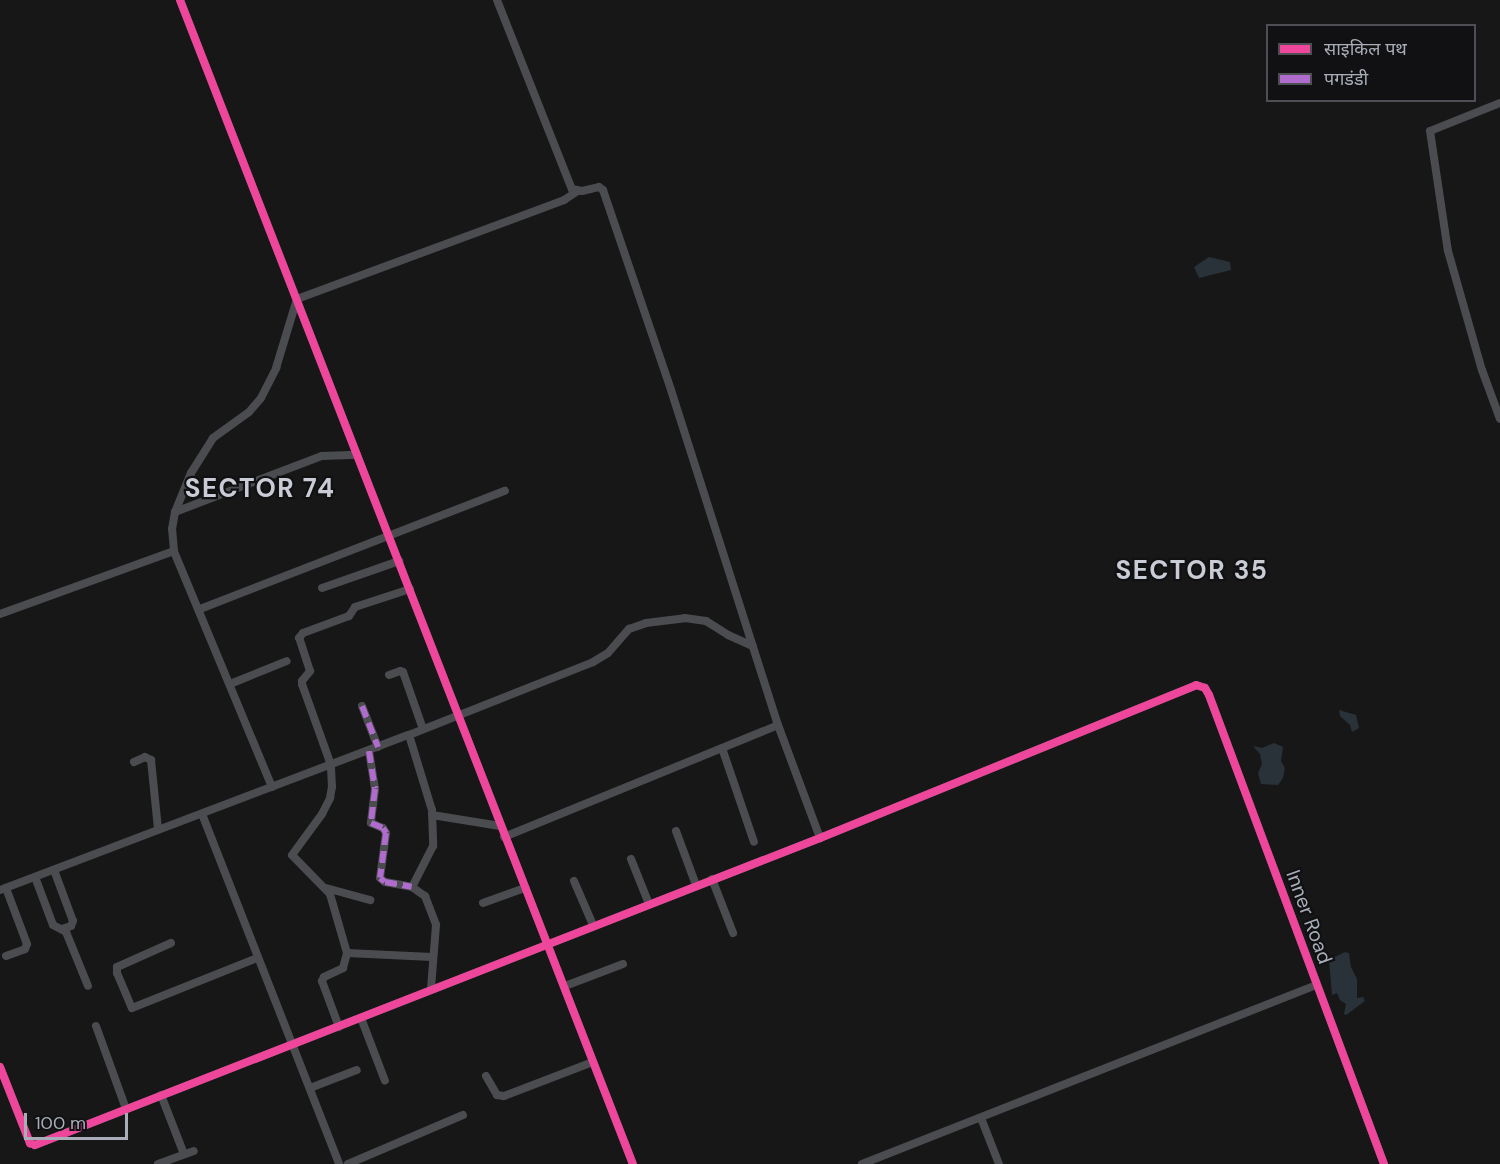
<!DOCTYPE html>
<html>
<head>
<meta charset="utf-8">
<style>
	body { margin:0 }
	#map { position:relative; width:1500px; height:1164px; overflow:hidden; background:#171717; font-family:"DM Sans","Noto Sans Devanagari",sans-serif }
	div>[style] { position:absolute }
	.water>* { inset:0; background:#2a3239 }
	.minor>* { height:8px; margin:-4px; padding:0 4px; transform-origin:4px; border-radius:4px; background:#4b4c50 }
	.quiet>* { height:6px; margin-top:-3px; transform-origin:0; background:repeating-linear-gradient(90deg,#b06ccc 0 12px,transparent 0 18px) }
	.cycleway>* { height:8px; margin:-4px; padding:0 4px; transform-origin:4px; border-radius:4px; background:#ed469a }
	span { translate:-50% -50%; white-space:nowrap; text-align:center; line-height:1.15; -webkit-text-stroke:4.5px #111113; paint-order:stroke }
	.street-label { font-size:20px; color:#a8adb8 }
	.district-label { font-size:26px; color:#c9ccd4; font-weight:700; letter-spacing:1.5px }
	.legend { position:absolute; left:1266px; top:24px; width:210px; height:78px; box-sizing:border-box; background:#111113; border:2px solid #4d4f55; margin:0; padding:8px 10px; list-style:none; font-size:18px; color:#a8adb8 }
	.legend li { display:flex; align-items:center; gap:12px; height:30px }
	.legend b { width:30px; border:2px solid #4d4f55 }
	.scale { position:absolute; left:24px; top:1113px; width:104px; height:27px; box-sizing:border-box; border:3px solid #a8adb8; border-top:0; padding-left:8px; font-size:18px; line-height:21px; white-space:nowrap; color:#a8adb8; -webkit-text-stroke:4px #111113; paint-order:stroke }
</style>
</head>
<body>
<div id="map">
	<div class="water">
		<div style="clip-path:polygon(1209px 257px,1230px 262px,1231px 270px,1199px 278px,1194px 267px)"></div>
		<div style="clip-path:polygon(1339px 710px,1356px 715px,1359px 728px,1352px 732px,1350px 725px,1340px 716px)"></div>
		<div style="clip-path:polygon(1274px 743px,1283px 747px,1281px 761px,1285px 768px,1283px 778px,1278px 785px,1261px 784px,1258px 773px,1262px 764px,1260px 754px,1253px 746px,1262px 748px)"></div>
		<div style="clip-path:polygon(1345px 952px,1349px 953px,1351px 967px,1357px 979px,1357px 998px,1363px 997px,1365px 1001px,1346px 1015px,1344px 1014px,1346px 1004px,1340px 1000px,1337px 993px,1332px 995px,1329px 960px)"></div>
	</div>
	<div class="minor">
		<div style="left:180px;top:0;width:1249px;rotate:68.74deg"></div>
		<div style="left:497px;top:0;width:203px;rotate:68.4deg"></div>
		<div style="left:572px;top:189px;width:10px;rotate:11deg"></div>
		<div style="left:582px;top:191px;width:17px;rotate:-13deg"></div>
		<div style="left:599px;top:187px;width:5px;rotate:37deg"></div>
		<div style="left:603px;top:190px;width:211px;rotate:71.2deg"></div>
		<div style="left:671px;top:390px;width:352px;rotate:72.3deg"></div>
		<div style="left:778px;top:725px;width:121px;rotate:69.6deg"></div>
		<div style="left:1500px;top:103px;width:75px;rotate:158.2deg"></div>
		<div style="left:1430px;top:131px;width:121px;rotate:81.5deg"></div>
		<div style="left:1448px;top:251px;width:124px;rotate:74.1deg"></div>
		<div style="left:1482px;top:370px;width:52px;rotate:69.8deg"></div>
		<div style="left:175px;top:512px;width:157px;rotate:-20.9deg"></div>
		<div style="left:322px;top:456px;width:35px;rotate:-2deg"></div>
		<div style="left:322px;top:588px;width:82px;rotate:-19.3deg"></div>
		<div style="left:200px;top:609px;width:327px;rotate:-21.2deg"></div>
		<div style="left:0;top:614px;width:185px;rotate:-19.9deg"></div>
		<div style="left:389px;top:675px;width:12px;rotate:-20deg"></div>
		<div style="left:400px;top:671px;width:3px;rotate:18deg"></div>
		<div style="left:403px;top:672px;width:60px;rotate:70.7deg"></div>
		<div style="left:230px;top:684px;width:61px;rotate:-22deg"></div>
		<div style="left:362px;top:706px;width:44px;rotate:68.7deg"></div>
		<div style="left:409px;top:735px;width:78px;rotate:73deg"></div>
		<div style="left:432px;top:810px;width:36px;rotate:88deg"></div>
		<div style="left:433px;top:846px;width:46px;rotate:117.1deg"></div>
		<div style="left:412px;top:887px;width:16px;rotate:35deg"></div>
		<div style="left:425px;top:896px;width:31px;rotate:69deg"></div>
		<div style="left:436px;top:925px;width:64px;rotate:94.5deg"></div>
		<div style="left:722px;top:748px;width:99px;rotate:71.2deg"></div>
		<div style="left:369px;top:751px;width:38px;rotate:81deg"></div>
		<div style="left:375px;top:789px;width:34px;rotate:97deg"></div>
		<div style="left:371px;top:823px;width:13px;rotate:23deg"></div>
		<div style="left:383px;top:828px;width:6px;rotate:59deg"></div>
		<div style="left:386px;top:833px;width:45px;rotate:97.6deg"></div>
		<div style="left:380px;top:878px;width:6px;rotate:39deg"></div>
		<div style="left:385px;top:882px;width:27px;rotate:10deg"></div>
		<div style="left:134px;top:762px;width:12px;rotate:-24deg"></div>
		<div style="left:145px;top:757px;width:7px;rotate:27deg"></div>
		<div style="left:151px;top:760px;width:69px;rotate:84.2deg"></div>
		<div style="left:272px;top:787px;width:256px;rotate:-112.6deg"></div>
		<div style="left:174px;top:551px;width:22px;rotate:-95deg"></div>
		<div style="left:172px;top:529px;width:17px;rotate:-80deg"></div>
		<div style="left:175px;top:512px;width:42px;rotate:-67.7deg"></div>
		<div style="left:191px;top:473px;width:41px;rotate:-57.8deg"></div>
		<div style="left:213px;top:438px;width:44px;rotate:-35.8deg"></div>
		<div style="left:249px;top:412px;width:18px;rotate:-49deg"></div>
		<div style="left:261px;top:398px;width:34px;rotate:-63deg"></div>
		<div style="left:276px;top:368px;width:72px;rotate:-73.1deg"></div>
		<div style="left:297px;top:299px;width:285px;rotate:-20.3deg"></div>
		<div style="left:564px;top:200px;width:17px;rotate:-33deg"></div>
		<div style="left:202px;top:814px;width:376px;rotate:68.6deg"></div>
		<div style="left:432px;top:815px;width:69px;rotate:9.2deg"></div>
		<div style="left:676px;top:831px;width:58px;rotate:69.7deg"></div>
		<div style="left:504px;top:837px;width:296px;rotate:-22.2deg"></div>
		<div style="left:631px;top:859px;width:48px;rotate:68.2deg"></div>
		<div style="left:54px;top:870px;width:54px;rotate:69.6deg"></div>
		<div style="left:73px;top:921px;width:5px;rotate:112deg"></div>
		<div style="left:71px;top:926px;width:9px;rotate:162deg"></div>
		<div style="left:35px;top:877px;width:51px;rotate:69.4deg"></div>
		<div style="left:53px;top:925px;width:15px;rotate:28deg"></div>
		<div style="left:66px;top:932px;width:58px;rotate:67.8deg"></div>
		<div style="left:712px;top:879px;width:58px;rotate:68.7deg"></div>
		<div style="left:574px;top:881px;width:48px;rotate:66.6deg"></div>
		<div style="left:326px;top:888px;width:46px;rotate:15.3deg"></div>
		<div style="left:0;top:890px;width:437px;rotate:-20.8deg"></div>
		<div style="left:409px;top:735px;width:198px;rotate:-21.6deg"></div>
		<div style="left:593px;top:662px;width:17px;rotate:-31deg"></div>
		<div style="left:608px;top:653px;width:32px;rotate:-49deg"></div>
		<div style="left:629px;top:629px;width:18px;rotate:-19deg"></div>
		<div style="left:646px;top:623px;width:39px;rotate:-7deg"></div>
		<div style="left:685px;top:618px;width:21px;rotate:8deg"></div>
		<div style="left:706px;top:621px;width:26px;rotate:32deg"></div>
		<div style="left:728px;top:635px;width:27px;rotate:24deg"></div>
		<div style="left:483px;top:903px;width:45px;rotate:-19.7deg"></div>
		<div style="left:171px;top:943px;width:59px;rotate:156deg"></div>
		<div style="left:117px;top:967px;width:6px;rotate:90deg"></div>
		<div style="left:117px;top:973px;width:38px;rotate:67deg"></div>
		<div style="left:132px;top:1008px;width:135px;rotate:-21.8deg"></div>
		<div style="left:347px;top:953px;width:85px;rotate:2.7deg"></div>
		<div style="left:6px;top:956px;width:20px;rotate:-20deg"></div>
		<div style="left:25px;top:949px;width:5px;rotate:-68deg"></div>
		<div style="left:27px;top:944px;width:60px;rotate:-110.6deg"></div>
		<div style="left:565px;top:986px;width:62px;rotate:-20.8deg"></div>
		<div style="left:361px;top:1018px;width:67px;rotate:69.1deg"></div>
		<div style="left:96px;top:1026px;width:88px;rotate:70.1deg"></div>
		<div style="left:339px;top:1027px;width:49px;rotate:-110.3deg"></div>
		<div style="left:322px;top:981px;width:4px;rotate:-63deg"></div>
		<div style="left:324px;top:977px;width:21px;rotate:-25deg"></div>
		<div style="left:343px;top:968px;width:16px;rotate:-75deg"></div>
		<div style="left:347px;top:953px;width:61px;rotate:-106.1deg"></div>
		<div style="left:330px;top:894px;width:54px;rotate:-134.3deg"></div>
		<div style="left:292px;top:855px;width:51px;rotate:-53.8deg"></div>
		<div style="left:322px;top:814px;width:18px;rotate:-63deg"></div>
		<div style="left:330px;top:798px;width:11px;rotate:-80deg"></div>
		<div style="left:332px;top:787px;width:22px;rotate:-93deg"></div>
		<div style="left:331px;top:765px;width:86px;rotate:-109.7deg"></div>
		<div style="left:302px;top:684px;width:3px;rotate:-90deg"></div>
		<div style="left:302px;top:681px;width:13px;rotate:-51deg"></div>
		<div style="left:310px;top:671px;width:35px;rotate:-108deg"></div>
		<div style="left:299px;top:638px;width:6px;rotate:-51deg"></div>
		<div style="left:303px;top:633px;width:49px;rotate:-20.3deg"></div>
		<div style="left:349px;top:616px;width:11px;rotate:-56deg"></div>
		<div style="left:355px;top:607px;width:58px;rotate:-18.1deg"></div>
		<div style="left:0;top:1067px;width:82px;rotate:68.5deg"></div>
		<div style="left:30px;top:1143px;width:5px;rotate:22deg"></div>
		<div style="left:35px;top:1145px;width:843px;rotate:-21.36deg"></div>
		<div style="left:820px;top:838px;width:406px;rotate:-22.1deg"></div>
		<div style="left:1196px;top:685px;width:9px;rotate:18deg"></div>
		<div style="left:1205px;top:688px;width:8px;rotate:60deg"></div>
		<div style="left:1209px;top:695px;width:501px;rotate:69.54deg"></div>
		<div style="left:486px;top:1076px;width:22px;rotate:60deg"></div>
		<div style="left:497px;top:1095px;width:7px;rotate:8deg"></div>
		<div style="left:504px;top:1096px;width:95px;rotate:-20.9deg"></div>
		<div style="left:310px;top:1088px;width:50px;rotate:-21deg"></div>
		<div style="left:161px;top:1095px;width:63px;rotate:68.7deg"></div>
		<div style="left:981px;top:1118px;width:49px;rotate:68.6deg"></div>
		<div style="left:158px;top:1164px;width:38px;rotate:-20deg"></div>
		<div style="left:348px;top:1164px;width:125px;rotate:-23.1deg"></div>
		<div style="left:862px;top:1164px;width:488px;rotate:-21.5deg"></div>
	</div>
	<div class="quiet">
		<div style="left:362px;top:706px;width:44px;rotate:68.7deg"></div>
		<div style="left:369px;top:751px;width:38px;rotate:81deg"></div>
		<div style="left:375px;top:789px;width:34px;rotate:97deg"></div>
		<div style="left:371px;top:823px;width:13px;rotate:23deg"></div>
		<div style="left:383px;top:828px;width:6px;rotate:59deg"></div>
		<div style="left:386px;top:833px;width:45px;rotate:97.6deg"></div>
		<div style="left:380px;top:878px;width:6px;rotate:39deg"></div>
		<div style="left:385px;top:882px;width:27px;rotate:10deg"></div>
	</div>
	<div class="cycleway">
		<div style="left:180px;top:0;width:1249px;rotate:68.74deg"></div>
		<div style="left:0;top:1067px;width:82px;rotate:68.5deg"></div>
		<div style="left:30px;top:1143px;width:5px;rotate:22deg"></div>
		<div style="left:35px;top:1145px;width:843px;rotate:-21.36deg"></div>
		<div style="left:820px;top:838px;width:406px;rotate:-22.1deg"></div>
		<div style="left:1196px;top:685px;width:9px;rotate:18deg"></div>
		<div style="left:1205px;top:688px;width:8px;rotate:60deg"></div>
		<div style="left:1209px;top:695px;width:501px;rotate:69.54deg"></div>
	</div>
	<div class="street-label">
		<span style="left:1309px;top:917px;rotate:70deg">Inner Road</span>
	</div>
	<div class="district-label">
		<span style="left:260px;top:489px">SECTOR 74</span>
		<span style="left:1192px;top:571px">SECTOR 35</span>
	</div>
	<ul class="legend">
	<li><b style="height:8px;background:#ed469a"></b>साइकिल पथ</li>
	<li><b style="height:8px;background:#b06ccc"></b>पगडंडी</li>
	</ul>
	<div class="scale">100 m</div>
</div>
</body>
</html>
